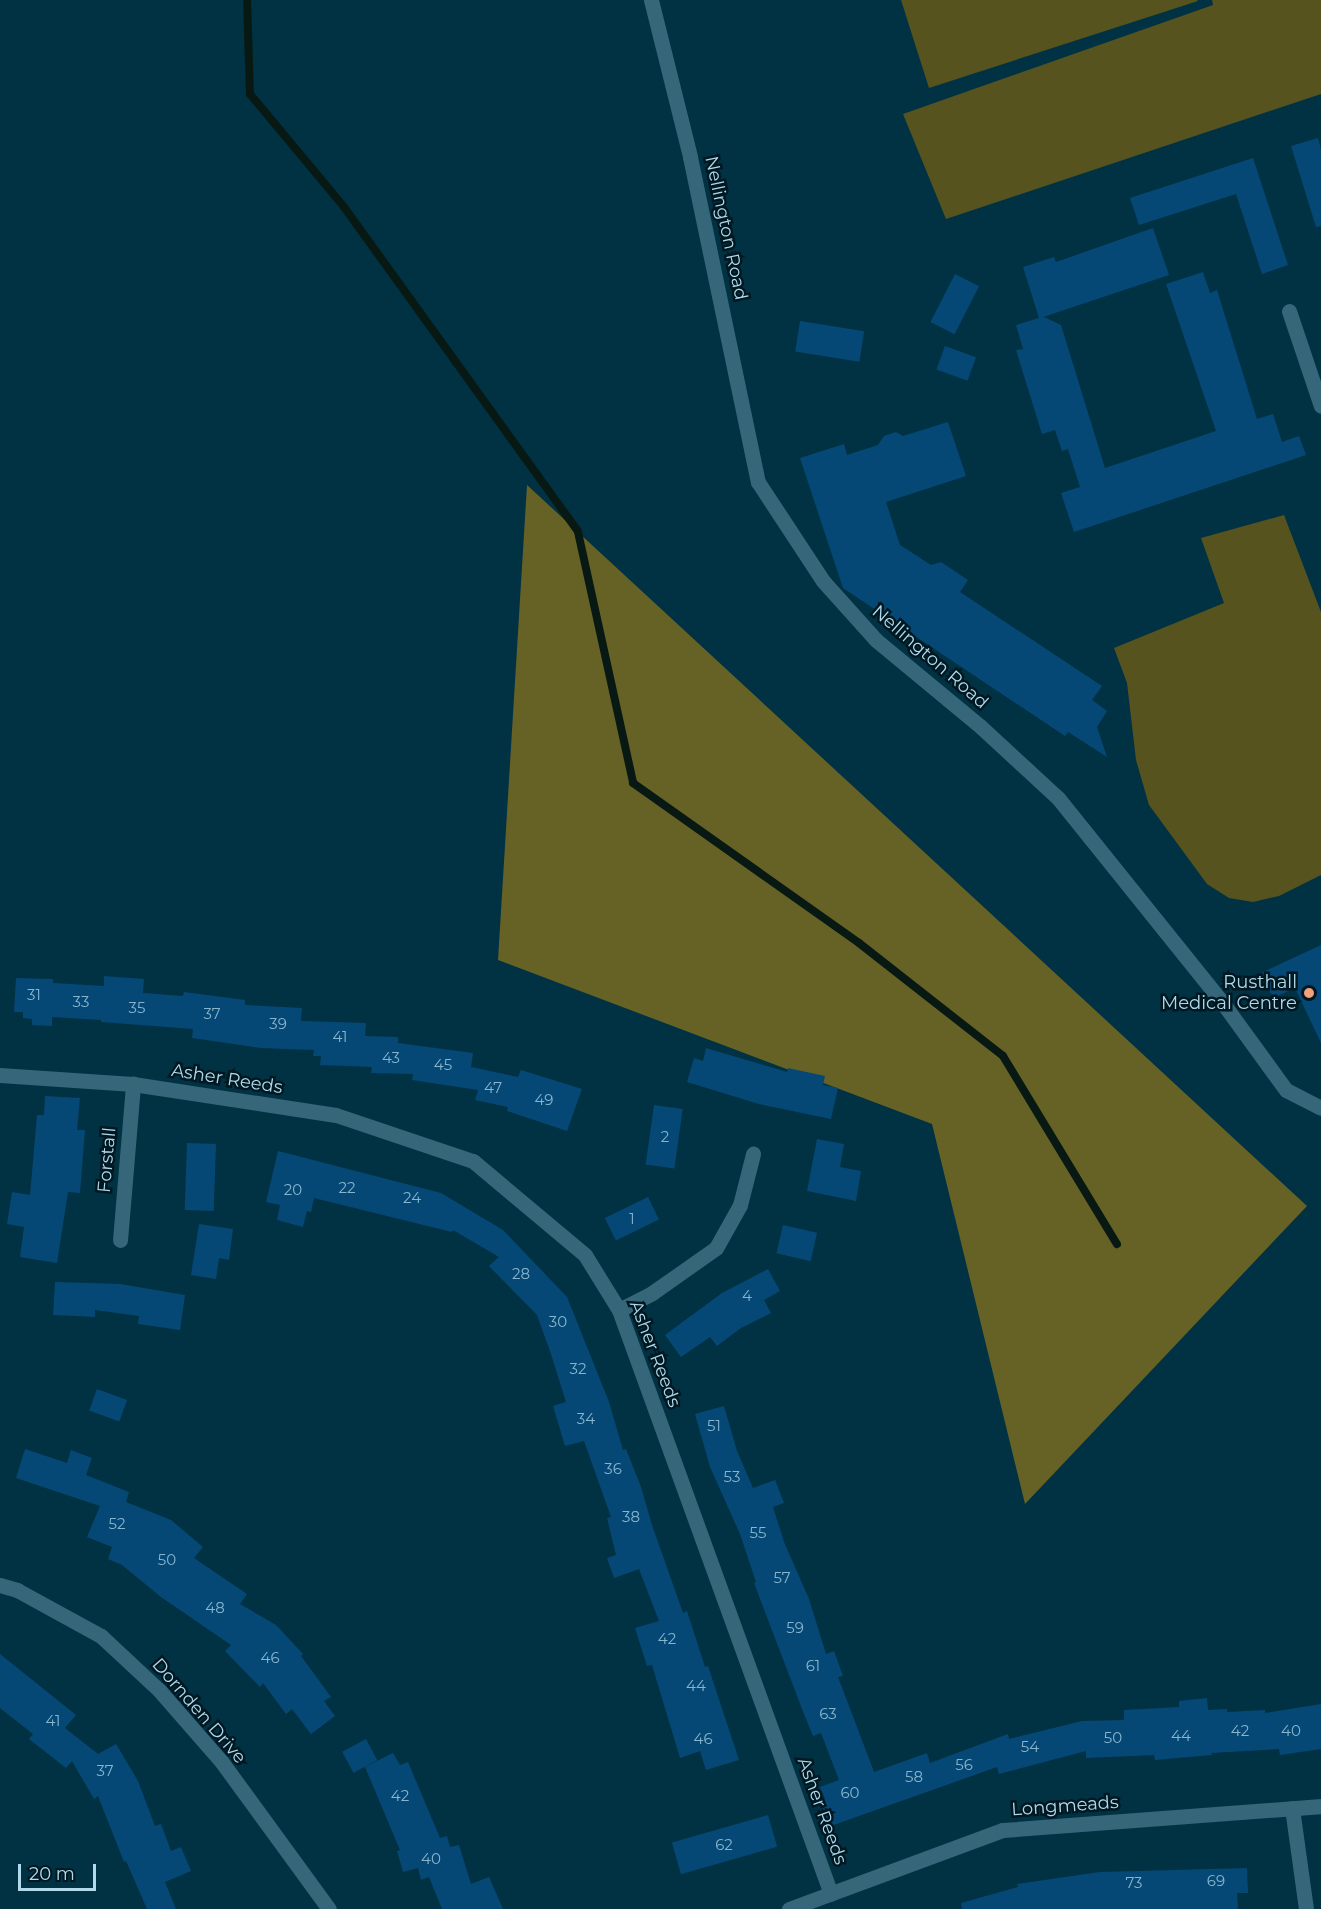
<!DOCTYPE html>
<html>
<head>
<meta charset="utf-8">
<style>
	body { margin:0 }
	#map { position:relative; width:1321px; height:1909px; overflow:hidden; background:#003243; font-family:Montserrat,sans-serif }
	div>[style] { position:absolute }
	.green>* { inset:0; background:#56531e }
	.forest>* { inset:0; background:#666226 }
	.stream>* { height:8px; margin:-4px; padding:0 4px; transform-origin:4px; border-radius:4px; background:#081913 }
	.building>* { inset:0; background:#064875; transform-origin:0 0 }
	.street>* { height:15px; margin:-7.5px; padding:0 7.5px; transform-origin:7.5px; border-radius:7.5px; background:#356679 }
	.dots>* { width:16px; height:16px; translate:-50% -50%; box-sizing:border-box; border:3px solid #001822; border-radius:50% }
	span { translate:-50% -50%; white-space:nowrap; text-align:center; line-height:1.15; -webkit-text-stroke:5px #001822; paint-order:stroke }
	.number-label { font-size:15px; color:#86b5cd }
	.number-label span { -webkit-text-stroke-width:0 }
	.street-label { font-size:18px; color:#b1d9ea }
	.poi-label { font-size:18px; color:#b1d9ea }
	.right { translate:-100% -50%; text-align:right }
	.scale { position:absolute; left:18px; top:1864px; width:78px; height:27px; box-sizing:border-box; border:3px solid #b1d9ea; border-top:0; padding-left:8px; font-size:18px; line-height:21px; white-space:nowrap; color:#b1d9ea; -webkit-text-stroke:4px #001822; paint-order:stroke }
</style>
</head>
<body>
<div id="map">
	<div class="green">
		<div style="clip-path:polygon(901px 0,1197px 0,1198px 1px,929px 88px)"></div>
		<div style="clip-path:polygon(1212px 0,1321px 0,1321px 94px,946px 219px,903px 114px,1213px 5px)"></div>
		<div style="clip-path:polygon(1284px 515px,1321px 612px,1321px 875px,1279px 896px,1253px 902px,1229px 898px,1207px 884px,1149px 805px,1136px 760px,1127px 683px,1114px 648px,1224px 603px,1201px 538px)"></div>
	</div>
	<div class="forest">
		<div style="clip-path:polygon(527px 485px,1307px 1206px,1025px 1504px,932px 1124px,498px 960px)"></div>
	</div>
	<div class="stream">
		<div style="left:247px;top:0;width:94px;rotate:88.2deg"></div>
		<div style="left:250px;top:94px;width:147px;rotate:50.2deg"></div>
		<div style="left:344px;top:207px;width:400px;rotate:54.2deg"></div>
		<div style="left:578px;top:532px;width:257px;rotate:77.6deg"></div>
		<div style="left:633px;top:783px;width:277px;rotate:35.3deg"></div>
		<div style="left:859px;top:943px;width:183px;rotate:38.1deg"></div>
		<div style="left:1003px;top:1056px;width:220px;rotate:58.8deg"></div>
	</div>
	<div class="building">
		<div style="clip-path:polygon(1318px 138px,1321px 150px,1321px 226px,1316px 227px,1291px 146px)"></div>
		<div style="clip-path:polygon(1253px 158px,1288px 265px,1262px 274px,1236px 194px,1139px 225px,1130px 198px)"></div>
		<div style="clip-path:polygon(1153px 228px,1169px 275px,1040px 318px,1044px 317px,1061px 325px,1105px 468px,1216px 431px,1166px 284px,1203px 272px,1210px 293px,1217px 290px,1257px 419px,1273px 414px,1282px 442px,1299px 436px,1306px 455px,1074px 532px,1061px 493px,1080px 487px,1068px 449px,1062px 451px,1055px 430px,1042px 434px,1016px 350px,1023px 349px,1016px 325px,1039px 318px,1023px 267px,1054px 257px,1056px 262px)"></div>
		<div style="left:955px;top:274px;width:27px;height:54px;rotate:27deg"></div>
		<div style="left:800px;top:321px;width:65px;height:31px;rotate:9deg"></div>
		<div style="left:945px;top:346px;width:33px;height:25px;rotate:20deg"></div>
		<div style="clip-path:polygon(948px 422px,966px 476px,886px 502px,900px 545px,931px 565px,941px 562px,968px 580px,960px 592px,1102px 686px,1092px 700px,1107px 711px,1097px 727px,1107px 757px,1068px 732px,1065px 736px,843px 588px,800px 458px,844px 444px,847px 455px,878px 445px,884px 436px,896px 432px,903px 436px)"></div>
		<div style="clip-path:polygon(1321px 945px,1321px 1043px,1295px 988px,1273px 998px,1261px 973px)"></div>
		<div style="clip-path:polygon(104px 976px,144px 979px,143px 993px,183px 996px,184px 992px,245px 1000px,245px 1005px,302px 1008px,301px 1021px,366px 1023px,365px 1036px,398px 1037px,398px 1043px,473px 1053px,471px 1067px,518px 1077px,521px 1070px,582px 1089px,567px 1131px,507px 1111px,508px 1107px,475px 1100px,478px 1090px,412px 1080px,413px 1074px,371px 1073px,372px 1067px,320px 1065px,321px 1056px,313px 1056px,314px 1050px,261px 1048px,192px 1038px,193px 1029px,101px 1022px,101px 1020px,52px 1017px,52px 1026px,32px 1025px,32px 1019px,23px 1018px,23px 1012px,14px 1012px,16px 978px,53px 979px,53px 983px,104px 986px)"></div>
		<div style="clip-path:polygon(706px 1048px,787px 1072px,788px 1068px,825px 1076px,823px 1085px,838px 1088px,831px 1119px,759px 1104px,687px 1082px,694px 1058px,703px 1061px)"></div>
		<div style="clip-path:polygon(45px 1096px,80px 1098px,77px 1130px,85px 1130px,80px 1193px,68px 1192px,57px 1263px,20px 1257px,24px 1227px,7px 1224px,12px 1192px,30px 1195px,37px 1115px,44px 1115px)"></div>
		<div style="left:654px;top:1105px;width:29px;height:60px;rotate:8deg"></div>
		<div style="clip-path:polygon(817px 1139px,844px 1144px,840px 1167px,861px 1171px,856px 1201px,807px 1191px)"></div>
		<div style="left:187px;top:1143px;width:29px;height:67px;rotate:2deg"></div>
		<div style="clip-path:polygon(278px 1151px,441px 1193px,503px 1230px,567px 1297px,609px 1402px,623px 1450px,626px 1449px,641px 1487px,652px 1525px,683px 1613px,687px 1611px,705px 1667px,708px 1666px,739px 1760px,706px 1770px,700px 1751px,680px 1758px,652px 1665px,647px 1666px,635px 1628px,659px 1621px,639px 1569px,614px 1578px,607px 1558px,616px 1555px,607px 1518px,611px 1517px,584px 1441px,565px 1446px,553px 1406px,566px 1402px,551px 1354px,537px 1315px,489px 1266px,499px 1257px,453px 1230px,452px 1232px,314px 1198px,311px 1212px,307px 1211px,303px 1227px,277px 1220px,280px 1205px,266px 1202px)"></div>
		<div style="left:648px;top:1197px;width:25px;height:48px;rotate:64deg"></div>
		<div style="clip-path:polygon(199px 1224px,233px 1229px,229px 1260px,219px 1258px,216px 1279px,191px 1275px)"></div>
		<div style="left:783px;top:1225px;width:35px;height:29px;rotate:13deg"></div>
		<div style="clip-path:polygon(768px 1269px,780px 1291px,764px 1300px,771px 1313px,741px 1328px,717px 1346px,710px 1337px,681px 1357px,665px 1335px,722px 1293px)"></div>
		<div style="clip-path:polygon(55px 1282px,120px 1284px,185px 1295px,180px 1330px,138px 1324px,139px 1316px,95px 1310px,95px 1317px,53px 1315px)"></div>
		<div style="left:97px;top:1389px;width:32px;height:23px;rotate:20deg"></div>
		<div style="clip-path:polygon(724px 1406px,737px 1451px,753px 1488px,775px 1480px,784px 1503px,773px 1507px,784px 1542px,809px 1599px,826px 1654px,834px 1651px,843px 1676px,838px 1677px,874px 1772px,927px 1753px,930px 1763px,1008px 1734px,1009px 1739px,1082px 1721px,1124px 1720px,1124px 1710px,1179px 1707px,1179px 1701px,1207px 1698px,1208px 1710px,1227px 1709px,1227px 1712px,1265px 1710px,1265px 1713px,1321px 1704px,1321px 1749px,1280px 1755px,1279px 1749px,1211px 1753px,1212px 1755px,1155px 1760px,1154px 1755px,1086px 1758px,1086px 1751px,999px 1774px,997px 1767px,828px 1827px,819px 1801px,825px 1799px,820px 1787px,839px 1780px,821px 1733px,813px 1736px,802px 1709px,754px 1583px,756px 1582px,740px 1534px,710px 1467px,695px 1414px)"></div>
		<div style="clip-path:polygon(25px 1449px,67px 1463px,71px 1450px,92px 1458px,86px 1475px,129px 1492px,126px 1502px,171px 1520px,203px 1547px,194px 1558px,247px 1594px,240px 1604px,276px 1625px,303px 1654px,301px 1656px,331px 1697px,324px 1701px,335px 1716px,311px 1734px,292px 1709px,286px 1714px,263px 1683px,260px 1687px,225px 1651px,231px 1645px,161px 1597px,122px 1565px,108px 1559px,112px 1547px,87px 1537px,100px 1506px,16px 1478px)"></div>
		<div style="clip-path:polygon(0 1654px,76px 1715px,65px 1728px,98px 1754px,116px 1744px,138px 1781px,155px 1826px,161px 1824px,171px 1851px,181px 1847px,191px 1871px,165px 1882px,176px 1909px,147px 1909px,126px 1861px,124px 1862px,98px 1796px,94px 1799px,72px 1761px,66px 1768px,29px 1739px,33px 1734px,0 1708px)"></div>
		<div style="left:366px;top:1739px;width:24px;height:27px;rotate:62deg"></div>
		<div style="clip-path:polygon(393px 1753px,400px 1765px,408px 1762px,440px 1838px,447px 1836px,450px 1847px,459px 1845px,471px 1884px,489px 1877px,503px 1909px,442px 1909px,429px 1877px,421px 1880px,418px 1868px,403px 1872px,397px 1851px,400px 1850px,365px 1767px)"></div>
		<div style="left:768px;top:1815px;width:33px;height:100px;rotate:74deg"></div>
		<div style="clip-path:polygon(1247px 1868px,1248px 1893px,1237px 1893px,1238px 1909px,962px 1909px,961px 1903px,1018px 1887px,1017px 1884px,1100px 1872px)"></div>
	</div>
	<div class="street">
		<div style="left:651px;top:0;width:162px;rotate:76deg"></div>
		<div style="left:690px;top:157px;width:332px;rotate:78.2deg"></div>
		<div style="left:758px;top:482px;width:118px;rotate:56.7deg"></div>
		<div style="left:823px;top:581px;width:79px;rotate:48.1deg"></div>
		<div style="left:876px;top:640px;width:136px;rotate:39.6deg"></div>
		<div style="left:981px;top:727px;width:105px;rotate:42.7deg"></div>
		<div style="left:1058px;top:798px;width:262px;rotate:51.2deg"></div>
		<div style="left:1222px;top:1002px;width:109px;rotate:54deg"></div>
		<div style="left:1286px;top:1090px;width:39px;rotate:27deg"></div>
		<div style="left:1289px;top:311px;width:100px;rotate:71.4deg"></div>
		<div style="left:0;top:1075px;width:133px;rotate:3.9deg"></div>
		<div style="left:133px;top:1084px;width:205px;rotate:8.7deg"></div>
		<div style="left:336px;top:1115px;width:145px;rotate:18.6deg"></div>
		<div style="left:473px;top:1161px;width:146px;rotate:40deg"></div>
		<div style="left:585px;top:1255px;width:65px;rotate:58.3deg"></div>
		<div style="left:619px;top:1310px;width:621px;rotate:70.05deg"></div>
		<div style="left:120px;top:1240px;width:157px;rotate:-85.2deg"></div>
		<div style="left:619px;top:1310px;width:37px;rotate:-27deg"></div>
		<div style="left:652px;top:1293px;width:78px;rotate:-35.1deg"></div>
		<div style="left:716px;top:1248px;width:49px;rotate:-60.8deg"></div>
		<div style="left:740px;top:1205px;width:53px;rotate:-75.7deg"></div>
		<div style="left:0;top:1585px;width:18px;rotate:16deg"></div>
		<div style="left:17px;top:1590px;width:96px;rotate:28.7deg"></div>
		<div style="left:101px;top:1636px;width:79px;rotate:43deg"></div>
		<div style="left:159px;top:1690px;width:94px;rotate:48.9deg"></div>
		<div style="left:221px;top:1761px;width:183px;rotate:53.9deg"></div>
		<div style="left:1292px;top:1808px;width:102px;rotate:82.1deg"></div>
		<div style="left:789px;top:1909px;width:228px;rotate:-20.3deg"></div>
		<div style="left:1003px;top:1830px;width:319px;rotate:-4.3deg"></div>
	</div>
	<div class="dots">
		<div style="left:1309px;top:993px;background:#f1a17c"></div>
	</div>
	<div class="number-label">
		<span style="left:34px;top:995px">31</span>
		<span style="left:81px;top:1002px">33</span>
		<span style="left:137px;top:1008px">35</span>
		<span style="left:212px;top:1014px">37</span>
		<span style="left:278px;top:1024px">39</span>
		<span style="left:340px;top:1037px">41</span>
		<span style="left:391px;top:1058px">43</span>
		<span style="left:443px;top:1065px">45</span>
		<span style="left:493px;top:1088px">47</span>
		<span style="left:544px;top:1100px">49</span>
		<span style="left:665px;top:1137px">2</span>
		<span style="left:347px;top:1188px">22</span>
		<span style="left:293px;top:1190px">20</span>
		<span style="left:412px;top:1198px">24</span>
		<span style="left:632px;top:1219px">1</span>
		<span style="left:521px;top:1274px">28</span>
		<span style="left:747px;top:1296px">4</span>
		<span style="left:558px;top:1322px">30</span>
		<span style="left:578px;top:1369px">32</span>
		<span style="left:586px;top:1419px">34</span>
		<span style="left:714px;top:1426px">51</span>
		<span style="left:613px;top:1469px">36</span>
		<span style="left:732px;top:1477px">53</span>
		<span style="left:631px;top:1517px">38</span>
		<span style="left:117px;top:1524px">52</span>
		<span style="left:758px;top:1533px">55</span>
		<span style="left:167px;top:1560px">50</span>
		<span style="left:782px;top:1578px">57</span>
		<span style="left:215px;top:1608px">48</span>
		<span style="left:795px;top:1628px">59</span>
		<span style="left:667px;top:1639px">42</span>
		<span style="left:270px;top:1658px">46</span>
		<span style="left:813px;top:1666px">61</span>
		<span style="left:696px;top:1686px">44</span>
		<span style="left:828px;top:1714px">63</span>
		<span style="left:53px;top:1721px">41</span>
		<span style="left:1240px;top:1731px">42</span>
		<span style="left:1291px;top:1731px">40</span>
		<span style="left:1181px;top:1736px">44</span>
		<span style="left:1113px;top:1738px">50</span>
		<span style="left:703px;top:1739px">46</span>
		<span style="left:1030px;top:1747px">54</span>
		<span style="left:964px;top:1765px">56</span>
		<span style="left:105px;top:1771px">37</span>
		<span style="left:914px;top:1777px">58</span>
		<span style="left:850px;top:1793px">60</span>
		<span style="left:400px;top:1796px">42</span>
		<span style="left:724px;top:1845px">62</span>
		<span style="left:431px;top:1859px">40</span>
		<span style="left:1216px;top:1881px">69</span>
		<span style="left:1134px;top:1883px">73</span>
	</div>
	<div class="street-label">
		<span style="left:726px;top:228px;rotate:78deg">Nellington Road</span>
		<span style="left:930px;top:657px;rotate:41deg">Nellington Road</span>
		<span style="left:227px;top:1079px;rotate:9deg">Asher Reeds</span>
		<span style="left:107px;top:1160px;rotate:-85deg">Forstall</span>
		<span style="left:655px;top:1354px;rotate:69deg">Asher Reeds</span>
		<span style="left:199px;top:1711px;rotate:49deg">Dornden Drive</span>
		<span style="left:1065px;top:1806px;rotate:-4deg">Longmeads</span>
		<span style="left:822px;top:1811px;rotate:70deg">Asher Reeds</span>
	</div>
	<div class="poi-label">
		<span class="right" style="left:1297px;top:993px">Rusthall<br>Medical Centre</span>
	</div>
	<div class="scale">20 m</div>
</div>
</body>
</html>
